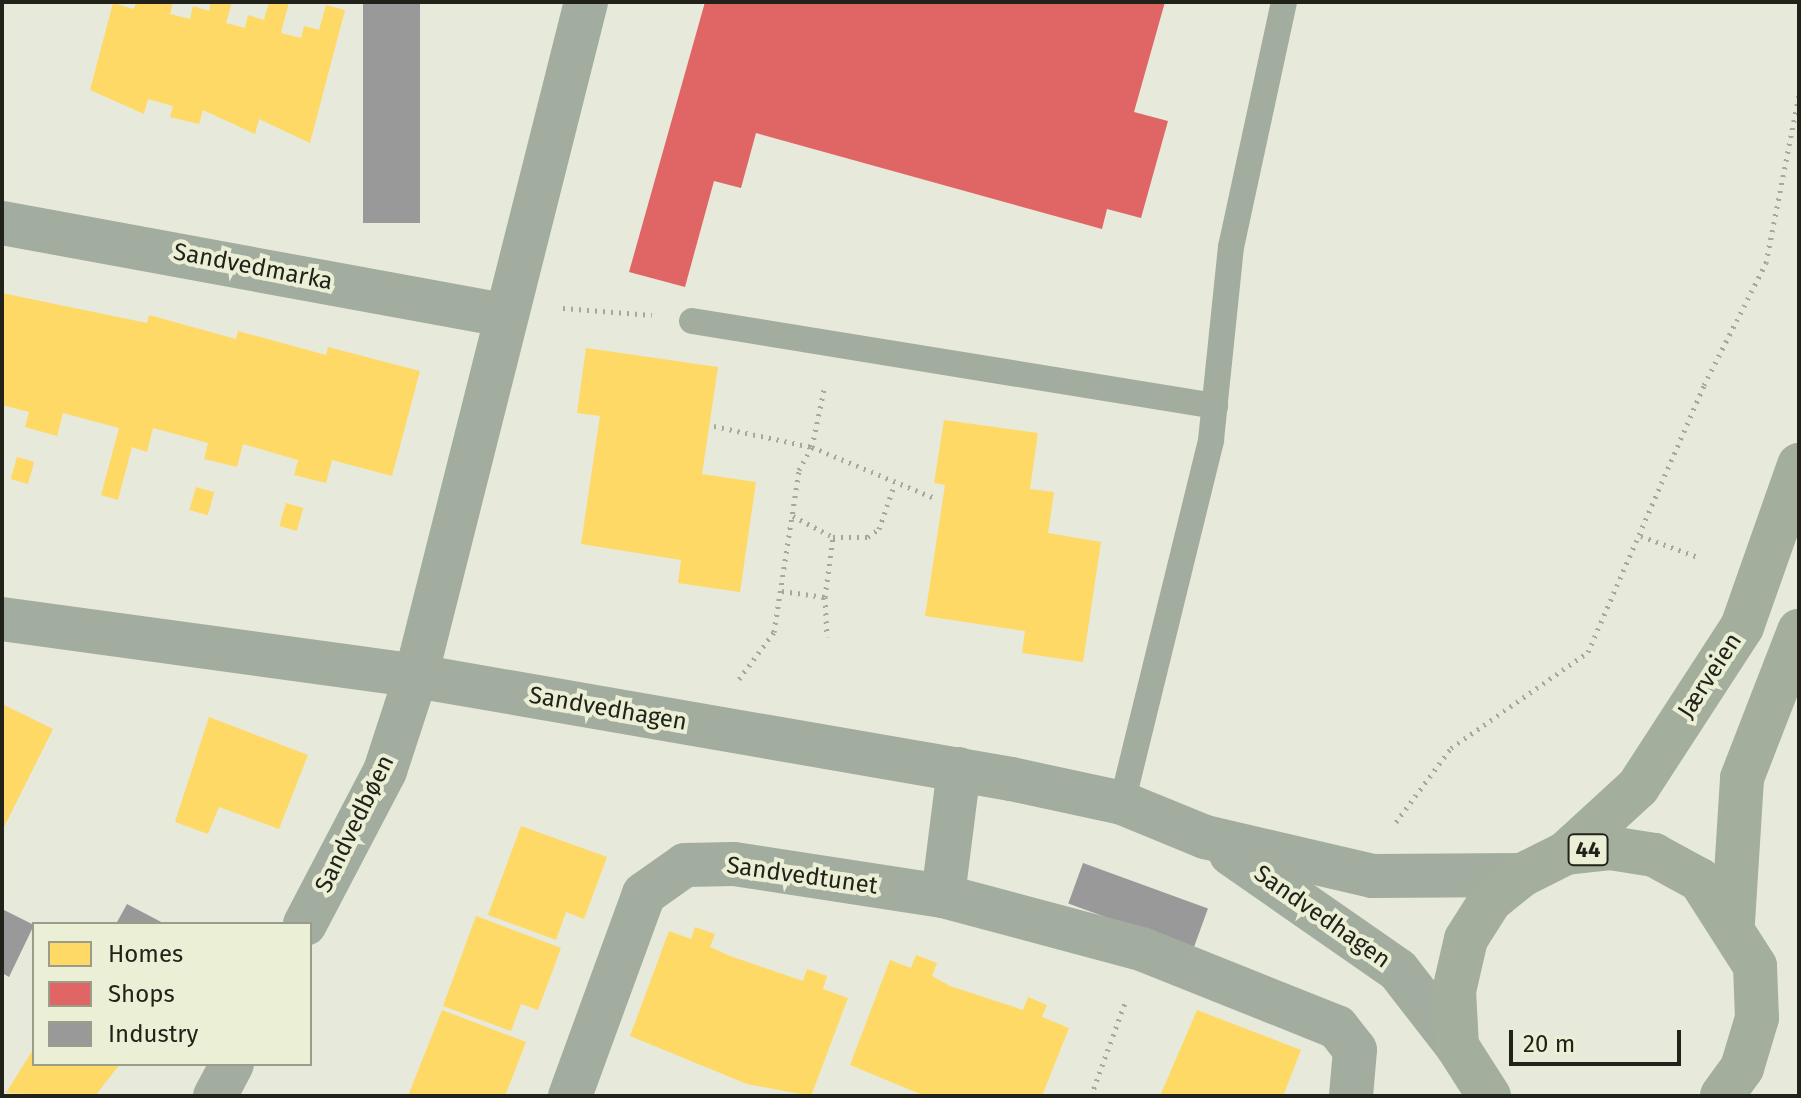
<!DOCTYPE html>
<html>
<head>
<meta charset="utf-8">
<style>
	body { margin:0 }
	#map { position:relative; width:1801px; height:1098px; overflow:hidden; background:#e7e9db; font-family:"Fira Sans",sans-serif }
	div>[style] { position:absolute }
	.homes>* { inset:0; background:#ffd966; transform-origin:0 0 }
	.shops>* { inset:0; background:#e06666 }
	.industry>* { inset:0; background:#999; transform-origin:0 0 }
	.path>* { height:5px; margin-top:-2.5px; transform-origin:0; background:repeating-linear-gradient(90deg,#a2a99d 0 2px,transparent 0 8px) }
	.lane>* { height:26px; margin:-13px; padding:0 13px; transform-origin:13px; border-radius:13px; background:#a2ad9f }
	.street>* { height:44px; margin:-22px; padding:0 22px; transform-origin:22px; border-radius:22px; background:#a2ad9f }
	.primary>* { height:44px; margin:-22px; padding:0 22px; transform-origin:22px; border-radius:22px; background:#a3ae9c }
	span { translate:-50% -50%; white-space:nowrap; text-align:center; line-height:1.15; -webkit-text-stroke:8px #ebefd5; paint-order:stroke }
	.shield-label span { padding:2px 6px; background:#ebefd5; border:2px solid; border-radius:6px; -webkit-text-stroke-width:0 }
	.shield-label { font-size:22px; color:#212219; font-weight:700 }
	.street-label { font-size:24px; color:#212219 }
	.frame { position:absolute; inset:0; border:4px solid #212219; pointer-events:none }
	.legend { position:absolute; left:32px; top:922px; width:280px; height:144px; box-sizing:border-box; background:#ebefd5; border:2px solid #9a9d8a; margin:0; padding:10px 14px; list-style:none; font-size:24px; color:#212219 }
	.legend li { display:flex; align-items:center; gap:16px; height:40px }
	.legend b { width:40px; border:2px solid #9a9d8a }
	.scale { position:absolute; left:1509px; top:1030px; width:172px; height:36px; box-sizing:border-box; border:4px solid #212219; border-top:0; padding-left:10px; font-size:24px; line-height:28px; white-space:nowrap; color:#212219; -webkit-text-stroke:6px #ebefd5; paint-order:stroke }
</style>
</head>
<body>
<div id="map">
	<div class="homes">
		<div style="clip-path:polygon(136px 2px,173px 2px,170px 14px,190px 19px,193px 6px,209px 11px,211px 2px,232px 2px,226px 23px,245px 28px,248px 15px,264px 20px,269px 2px,289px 2px,281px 33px,301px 38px,304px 26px,319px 30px,326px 5px,345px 10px,310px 143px,259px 119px,255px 134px,203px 110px,199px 124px,170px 117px,173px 106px,148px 99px,144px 114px,90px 90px,113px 3px,134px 9px)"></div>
		<div style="clip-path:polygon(2px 293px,147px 323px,149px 315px,236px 339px,238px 331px,326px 355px,328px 347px,420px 371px,392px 476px,332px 460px,326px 483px,294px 475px,298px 460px,243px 444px,237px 467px,204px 459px,208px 443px,153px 428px,147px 452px,132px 447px,118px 500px,101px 495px,119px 428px,63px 413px,57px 436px,25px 427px,29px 412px,2px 405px)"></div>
		<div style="clip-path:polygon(586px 348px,718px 367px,702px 474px,756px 482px,740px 592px,678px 583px,681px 560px,581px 544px,600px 416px,577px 413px)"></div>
		<div style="clip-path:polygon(944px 420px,1038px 433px,1030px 489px,1054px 492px,1048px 533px,1101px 542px,1083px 662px,1022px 653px,1025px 631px,925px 616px,945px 485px,934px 483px)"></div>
		<div style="left:17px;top:457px;width:18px;height:23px;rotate:16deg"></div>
		<div style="left:196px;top:487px;width:19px;height:24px;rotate:16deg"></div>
		<div style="left:286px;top:503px;width:18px;height:24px;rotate:16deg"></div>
		<div style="clip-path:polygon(2px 704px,53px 729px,2px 831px)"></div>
		<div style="clip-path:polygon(209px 717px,308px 755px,279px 829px,219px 807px,208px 834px,175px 822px)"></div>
		<div style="clip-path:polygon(521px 826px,607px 857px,584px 919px,566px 912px,556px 940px,488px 915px)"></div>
		<div style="clip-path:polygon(476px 916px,561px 948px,538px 1010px,521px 1004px,511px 1031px,443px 1006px)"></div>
		<div style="clip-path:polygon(695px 927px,715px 934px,710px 947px,730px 956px,803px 981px,807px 969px,827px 976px,823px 989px,848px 998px,811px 1096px,747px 1084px,630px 1036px,669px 931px,691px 939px)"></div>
		<div style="clip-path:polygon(916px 955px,937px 963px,932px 976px,950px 986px,1023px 1010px,1028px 997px,1047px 1005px,1042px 1017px,1069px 1028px,1042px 1096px,925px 1096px,850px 1065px,890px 960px,911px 968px)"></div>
		<div style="clip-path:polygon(442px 1010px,526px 1042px,505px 1096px,408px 1096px)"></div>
		<div style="clip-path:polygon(1197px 1010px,1301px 1050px,1283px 1096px,1160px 1096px)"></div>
		<div style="clip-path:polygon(34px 1048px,34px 1064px,120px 1064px,95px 1096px,6px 1093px)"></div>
	</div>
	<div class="shops">
		<div style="clip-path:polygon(705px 2px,1165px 2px,1134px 112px,1168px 121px,1141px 218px,1107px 209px,1102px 229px,756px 133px,741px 188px,714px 181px,685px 287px,629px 272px)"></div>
	</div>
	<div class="industry">
		<div style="left:363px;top:2px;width:57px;height:221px"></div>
		<div style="left:1083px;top:863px;width:133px;height:43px;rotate:20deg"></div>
		<div style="clip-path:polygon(127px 904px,165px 924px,116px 924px)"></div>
		<div style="clip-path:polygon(2px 909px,34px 925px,9px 977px,2px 973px)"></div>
	</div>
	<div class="path">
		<div style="left:563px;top:308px;width:89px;rotate:4.5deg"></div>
		<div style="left:714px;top:426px;width:100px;rotate:12.1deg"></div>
		<div style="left:812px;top:447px;width:135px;rotate:22.6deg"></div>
		<div style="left:793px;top:516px;width:45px;rotate:27.7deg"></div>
		<div style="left:833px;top:537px;width:35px"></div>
		<div style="left:868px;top:537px;width:14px;rotate:-36deg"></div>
		<div style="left:879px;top:529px;width:46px;rotate:-70.8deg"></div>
		<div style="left:1641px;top:536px;width:61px;rotate:20.2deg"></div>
		<div style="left:782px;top:591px;width:43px;rotate:7.9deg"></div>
		<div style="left:825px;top:597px;width:61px;rotate:-82.4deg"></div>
		<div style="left:825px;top:597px;width:40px;rotate:87.1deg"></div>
		<div style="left:739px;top:679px;width:59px;rotate:-53.3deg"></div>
		<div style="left:774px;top:632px;width:164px;rotate:-81.2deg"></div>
		<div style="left:799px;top:470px;width:26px;rotate:-61deg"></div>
		<div style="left:812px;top:447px;width:63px;rotate:-78.2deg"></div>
		<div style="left:1396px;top:822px;width:92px;rotate:-53.4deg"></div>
		<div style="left:1451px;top:748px;width:167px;rotate:-35deg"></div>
		<div style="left:1588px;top:652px;width:291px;rotate:-66.5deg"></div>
		<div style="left:1704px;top:385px;width:137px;rotate:-63.1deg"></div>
		<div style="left:1766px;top:263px;width:171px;rotate:-78.9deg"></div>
		<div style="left:1091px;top:1096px;width:102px;rotate:-70deg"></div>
	</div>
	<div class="lane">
		<div style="left:692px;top:321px;width:530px;rotate:9.23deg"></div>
		<div style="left:1122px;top:803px;width:374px;rotate:-76.2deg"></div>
		<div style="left:1211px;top:440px;width:194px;rotate:-84.1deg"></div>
		<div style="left:1231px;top:247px;width:251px;rotate:-77.8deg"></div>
	</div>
	<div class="street">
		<div style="left:2px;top:223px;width:509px;rotate:10.41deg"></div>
		<div style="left:2px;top:619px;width:418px;rotate:7.8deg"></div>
		<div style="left:416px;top:676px;width:604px;rotate:9.82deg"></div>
		<div style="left:1011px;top:779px;width:114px;rotate:12.2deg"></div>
		<div style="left:1122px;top:803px;width:90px;rotate:22.3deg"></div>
		<div style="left:1205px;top:837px;width:172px;rotate:13.1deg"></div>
		<div style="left:1373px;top:876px;width:149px;rotate:-0.4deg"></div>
		<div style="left:959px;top:769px;width:128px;rotate:97.2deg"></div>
		<div style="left:943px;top:896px;width:208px;rotate:15deg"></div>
		<div style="left:1144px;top:950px;width:208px;rotate:21.8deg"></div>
		<div style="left:1337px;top:1027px;width:29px;rotate:52deg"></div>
		<div style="left:1355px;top:1050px;width:46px;rotate:95deg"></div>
		<div style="left:1231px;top:854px;width:203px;rotate:34.8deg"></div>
		<div style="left:1398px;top:970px;width:96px;rotate:52.2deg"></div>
		<div style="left:305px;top:924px;width:173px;rotate:-62.4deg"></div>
		<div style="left:385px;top:771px;width:100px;rotate:-71.9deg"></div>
		<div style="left:416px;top:676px;width:695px;rotate:-75.84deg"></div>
		<div style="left:215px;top:1096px;width:36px;rotate:-62deg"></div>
		<div style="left:570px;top:1096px;width:215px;rotate:-69.9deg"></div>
		<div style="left:644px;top:894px;width:50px;rotate:-35.3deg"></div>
		<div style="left:685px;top:865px;width:49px;rotate:-1.2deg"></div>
		<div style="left:734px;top:864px;width:211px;rotate:8.7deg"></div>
	</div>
	<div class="primary">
		<div style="left:1566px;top:853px;width:98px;rotate:-42.5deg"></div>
		<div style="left:1638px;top:787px;width:191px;rotate:-57deg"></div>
		<div style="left:1742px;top:627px;width:172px;rotate:-70.6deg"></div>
		<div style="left:1733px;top:922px;width:144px;rotate:-86.4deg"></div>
		<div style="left:1742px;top:778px;width:158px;rotate:-68.8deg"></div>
		<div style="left:1489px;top:1096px;width:59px;rotate:-122.6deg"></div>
		<div style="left:1457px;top:1046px;width:55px;rotate:-93.1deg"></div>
		<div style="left:1454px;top:991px;width:53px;rotate:-77deg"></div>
		<div style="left:1466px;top:939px;width:45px;rotate:-57.7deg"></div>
		<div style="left:1490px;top:901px;width:41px;rotate:-39.1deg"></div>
		<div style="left:1522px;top:875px;width:49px;rotate:-26.6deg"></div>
		<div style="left:1566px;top:853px;width:44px;rotate:-6.5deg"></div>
		<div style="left:1610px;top:848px;width:45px;rotate:9deg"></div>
		<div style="left:1654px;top:855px;width:52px;rotate:28.5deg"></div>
		<div style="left:1700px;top:880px;width:102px;rotate:57.4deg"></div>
		<div style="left:1755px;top:966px;width:52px;rotate:87.8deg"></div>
		<div style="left:1757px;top:1018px;width:52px;rotate:106.7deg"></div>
		<div style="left:1742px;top:1068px;width:34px;rotate:126deg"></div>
	</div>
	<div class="shield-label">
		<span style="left:1588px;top:850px">44</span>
	</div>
	<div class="street-label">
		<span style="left:253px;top:267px;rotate:11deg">Sandvedmarka</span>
		<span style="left:1710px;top:676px;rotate:-57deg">Jærveien</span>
		<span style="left:608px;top:709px;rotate:10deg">Sandvedhagen</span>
		<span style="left:355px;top:824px;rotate:-64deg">Sandvedbøen</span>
		<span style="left:802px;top:876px;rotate:8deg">Sandvedtunet</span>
		<span style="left:1322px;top:917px;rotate:35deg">Sandvedhagen</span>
	</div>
	<div class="frame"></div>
	<ul class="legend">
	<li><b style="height:22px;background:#ffd966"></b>Homes</li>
	<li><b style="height:22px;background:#e06666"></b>Shops</li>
	<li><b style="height:22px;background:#999"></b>Industry</li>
	</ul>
	<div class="scale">20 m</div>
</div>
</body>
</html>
